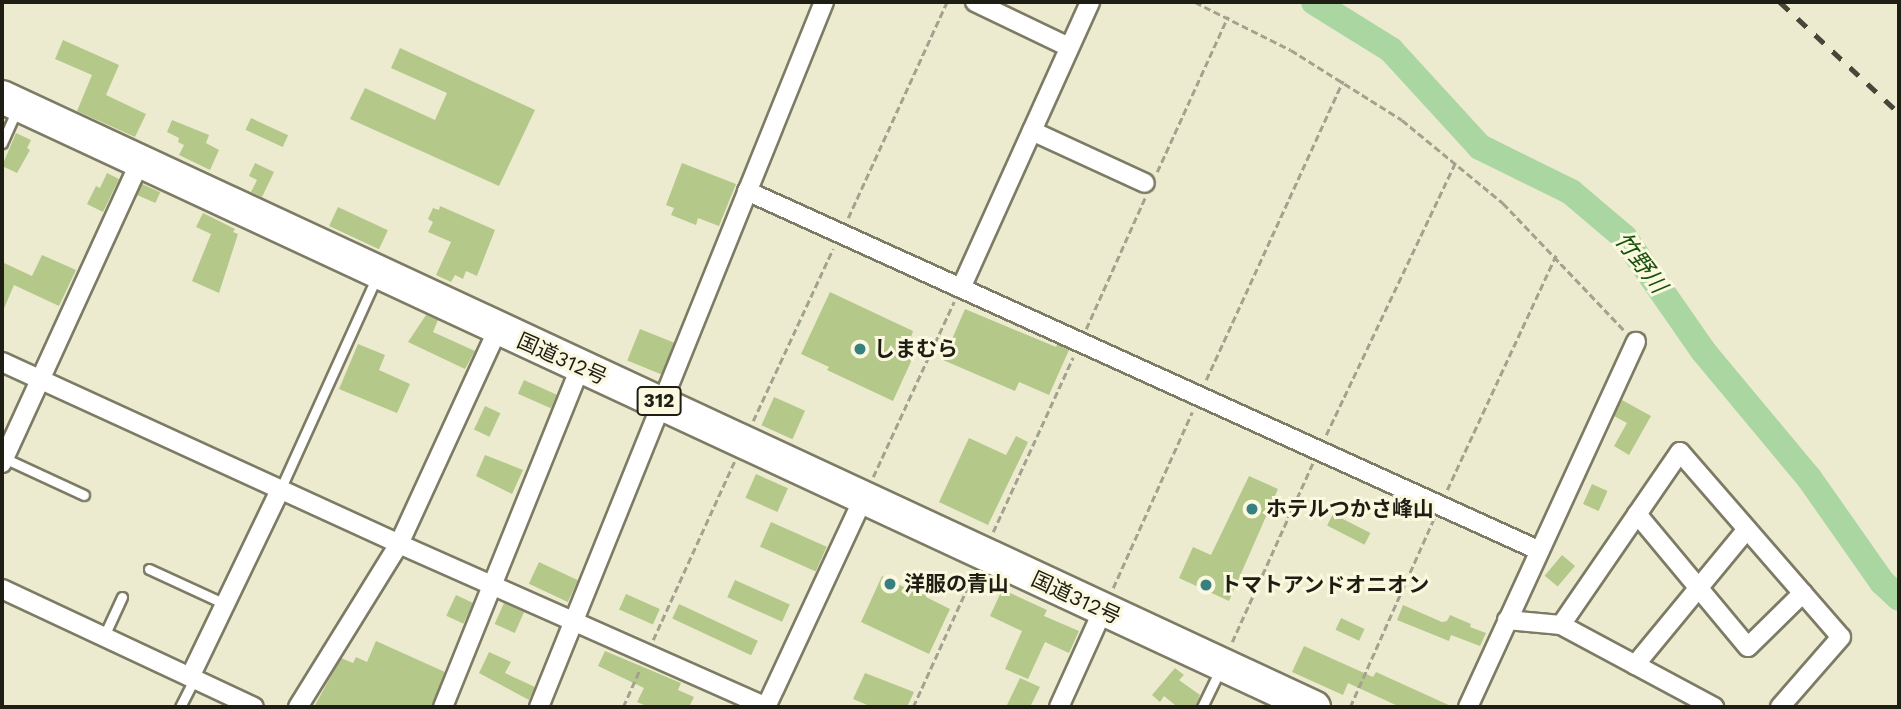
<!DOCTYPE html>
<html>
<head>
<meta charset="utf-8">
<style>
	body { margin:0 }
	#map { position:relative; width:1901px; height:709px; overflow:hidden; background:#ecebd0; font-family:"Work Sans","Noto Sans JP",sans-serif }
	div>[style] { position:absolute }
	.river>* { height:26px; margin:-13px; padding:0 13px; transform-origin:13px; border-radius:13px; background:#aad6a2 }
	.building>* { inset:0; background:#b4c88a; transform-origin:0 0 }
	.path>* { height:2.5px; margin-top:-1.25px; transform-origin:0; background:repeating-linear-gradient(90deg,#a3a28d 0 7px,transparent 0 10.5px) }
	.roads { filter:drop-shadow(2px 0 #7d7b64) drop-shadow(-2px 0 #7d7b64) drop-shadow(0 2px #7d7b64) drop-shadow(0 -2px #7d7b64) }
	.lane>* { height:9px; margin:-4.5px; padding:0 4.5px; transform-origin:4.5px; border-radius:4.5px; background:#fff }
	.street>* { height:18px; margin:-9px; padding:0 9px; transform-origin:9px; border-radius:9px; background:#fff }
	.highway>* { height:32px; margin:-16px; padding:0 16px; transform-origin:16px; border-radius:16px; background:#fff }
	.rail>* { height:4.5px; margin-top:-2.25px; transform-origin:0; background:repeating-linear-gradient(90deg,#474639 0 12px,transparent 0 24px) }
	.dots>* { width:19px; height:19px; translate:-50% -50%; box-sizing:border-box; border:4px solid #faf8de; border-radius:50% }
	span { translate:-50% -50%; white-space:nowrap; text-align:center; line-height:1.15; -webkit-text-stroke:6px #faf8de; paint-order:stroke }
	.shield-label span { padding:2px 5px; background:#faf8de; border:2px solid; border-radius:5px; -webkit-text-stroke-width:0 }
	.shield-label { font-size:19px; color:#1f1e15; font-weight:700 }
	.poi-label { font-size:21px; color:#1f1e15; font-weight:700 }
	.left { translate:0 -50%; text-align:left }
	.street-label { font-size:21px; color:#1f1e15 }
	.water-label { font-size:23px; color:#17510c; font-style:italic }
	.frame { position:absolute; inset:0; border:4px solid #1f1e15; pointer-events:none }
</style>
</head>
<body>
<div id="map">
	<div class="river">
		<div style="left:1314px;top:2px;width:91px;rotate:31.9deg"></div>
		<div style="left:1391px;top:50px;width:132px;rotate:47.5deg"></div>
		<div style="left:1480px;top:147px;width:102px;rotate:26.3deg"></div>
		<div style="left:1571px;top:192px;width:70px;rotate:40.3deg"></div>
		<div style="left:1624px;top:237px;width:140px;rotate:55.2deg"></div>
		<div style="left:1704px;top:352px;width:164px;rotate:50.2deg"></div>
		<div style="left:1809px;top:478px;width:127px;rotate:54.9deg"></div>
		<div style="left:1882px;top:582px;width:23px;rotate:43deg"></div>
	</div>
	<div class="building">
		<div style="clip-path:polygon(63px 40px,119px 65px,106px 95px,146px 114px,135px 137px,77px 111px,92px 75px,55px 59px)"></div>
		<div style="clip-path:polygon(400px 48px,535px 110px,499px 186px,350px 119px,365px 88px,435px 120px,447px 93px,391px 68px)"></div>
		<div style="left:251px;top:118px;width:41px;height:13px;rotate:25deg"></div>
		<div style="clip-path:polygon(172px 120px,209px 135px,206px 143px,219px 150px,210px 170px,179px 155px,184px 145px,178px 142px,179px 138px,167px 132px)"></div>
		<div style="clip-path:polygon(16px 133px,31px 140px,27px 148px,30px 150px,17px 173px,2px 166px)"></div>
		<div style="clip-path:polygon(255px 163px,274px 172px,262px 197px,251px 192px,257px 180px,249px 176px)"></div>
		<div style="clip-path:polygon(682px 163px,736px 184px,719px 226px,698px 218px,696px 225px,671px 215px,674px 208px,666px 205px)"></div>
		<div style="clip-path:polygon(107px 173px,119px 179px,103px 212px,87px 204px,96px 186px,100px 188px)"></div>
		<div style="left:142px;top:184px;width:20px;height:12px;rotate:24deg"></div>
		<div style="clip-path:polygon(440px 206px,495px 230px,477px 276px,466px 271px,463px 279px,455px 275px,451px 282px,436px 275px,451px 242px,428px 232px,433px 222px,428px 219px,433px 208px,439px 210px)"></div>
		<div style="left:338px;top:207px;width:55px;height:21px;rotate:25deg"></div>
		<div style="clip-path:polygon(203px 213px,235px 229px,233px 232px,238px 234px,219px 293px,192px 281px,211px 234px,196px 227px)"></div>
		<div style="clip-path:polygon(42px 255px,76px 270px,59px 306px,14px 285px,2px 313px,2px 262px,32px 276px)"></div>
		<div style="clip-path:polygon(830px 292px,913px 331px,910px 340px,919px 344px,893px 401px,827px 370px,829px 367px,801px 354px)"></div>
		<div style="clip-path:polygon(965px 309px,1056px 347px,1057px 344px,1069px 350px,1049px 395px,1019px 382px,1015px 391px,943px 360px)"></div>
		<div style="clip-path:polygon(426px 315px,438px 320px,433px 332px,475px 351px,465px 369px,408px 342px)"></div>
		<div style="left:640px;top:329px;width:37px;height:34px;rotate:22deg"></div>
		<div style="clip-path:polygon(358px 344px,385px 355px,379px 370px,410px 384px,397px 413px,339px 389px)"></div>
		<div style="left:524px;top:380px;width:36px;height:15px;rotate:24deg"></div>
		<div style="left:774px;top:397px;width:34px;height:31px;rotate:24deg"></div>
		<div style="clip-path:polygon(1622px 400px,1651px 416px,1629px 455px,1614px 446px,1627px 423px,1614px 416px)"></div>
		<div style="left:485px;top:406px;width:17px;height:26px;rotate:25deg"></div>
		<div style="clip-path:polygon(1016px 436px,1028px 442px,988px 525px,939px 502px,969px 438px,1006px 455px)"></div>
		<div style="clip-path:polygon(485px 455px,523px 470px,512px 494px,476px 476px)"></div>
		<div style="left:756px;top:474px;width:35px;height:26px;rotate:24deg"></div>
		<div style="clip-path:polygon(1249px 476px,1278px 489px,1229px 601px,1179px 578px,1193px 547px,1211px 555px)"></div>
		<div style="left:1592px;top:484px;width:17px;height:22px;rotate:24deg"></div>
		<div style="left:1333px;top:514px;width:42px;height:13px;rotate:27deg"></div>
		<div style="left:771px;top:522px;width:61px;height:27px;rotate:24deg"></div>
		<div style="left:1562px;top:555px;width:17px;height:27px;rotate:40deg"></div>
		<div style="left:539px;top:562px;width:43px;height:24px;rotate:25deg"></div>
		<div style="clip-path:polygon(882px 576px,908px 589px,911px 582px,929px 590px,926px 597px,950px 609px,929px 654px,861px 622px)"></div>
		<div style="left:735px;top:580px;width:60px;height:19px;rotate:24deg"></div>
		<div style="clip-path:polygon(1001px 592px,1007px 595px,1008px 592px,1047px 610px,1044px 616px,1079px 631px,1069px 653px,1045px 642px,1028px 679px,1005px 669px,1022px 631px,990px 616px)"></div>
		<div style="left:626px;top:594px;width:37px;height:17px;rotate:24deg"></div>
		<div style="left:456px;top:595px;width:19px;height:23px;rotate:25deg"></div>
		<div style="left:504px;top:603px;width:22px;height:23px;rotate:24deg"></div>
		<div style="left:679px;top:604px;width:87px;height:16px;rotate:25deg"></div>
		<div style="clip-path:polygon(1403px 605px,1442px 622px,1447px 621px,1450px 615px,1471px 624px,1470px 627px,1486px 633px,1480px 646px,1451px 635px,1449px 641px,1397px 620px)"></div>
		<div style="left:1341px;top:618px;width:26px;height:13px;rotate:25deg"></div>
		<div style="clip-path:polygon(376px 641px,445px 672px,432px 707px,314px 707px,341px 658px,353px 663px,356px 657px,367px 662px)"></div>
		<div style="clip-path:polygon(1304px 646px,1373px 677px,1376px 672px,1453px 707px,1400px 707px,1348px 683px,1343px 695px,1292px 672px)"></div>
		<div style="clip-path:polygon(605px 651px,681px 683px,678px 690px,694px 697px,689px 707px,649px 707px,637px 702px,644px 688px,598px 666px)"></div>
		<div style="clip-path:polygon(489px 652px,511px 662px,505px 673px,535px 687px,529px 700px,479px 673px)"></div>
		<div style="clip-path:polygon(1175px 668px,1184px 675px,1179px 680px,1200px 695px,1195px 707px,1175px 705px,1164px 696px,1160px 702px,1152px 695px)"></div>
		<div style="clip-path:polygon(865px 673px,914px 692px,907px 707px,872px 707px,853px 699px)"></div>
		<div style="clip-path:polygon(1020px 678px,1040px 687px,1030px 707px,1006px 707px)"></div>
	</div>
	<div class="path">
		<div style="left:1195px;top:2px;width:107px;rotate:26.6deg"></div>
		<div style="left:1291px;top:50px;width:131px;rotate:32.2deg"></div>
		<div style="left:1402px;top:120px;width:131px;rotate:39.4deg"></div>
		<div style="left:1503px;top:203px;width:177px;rotate:46.4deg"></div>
		<div style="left:1157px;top:172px;width:171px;rotate:-65.5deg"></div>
		<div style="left:848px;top:218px;width:238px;rotate:-65.4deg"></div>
		<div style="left:1086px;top:329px;width:144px;rotate:-65.8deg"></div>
		<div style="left:1206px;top:380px;width:329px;rotate:-65.4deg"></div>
		<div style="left:753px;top:421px;width:190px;rotate:-65.1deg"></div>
		<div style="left:1326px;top:435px;width:301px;rotate:-64.6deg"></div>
		<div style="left:873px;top:477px;width:193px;rotate:-65.2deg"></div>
		<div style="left:1447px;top:490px;width:259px;rotate:-65.1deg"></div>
		<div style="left:993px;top:532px;width:192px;rotate:-65.4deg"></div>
		<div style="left:1113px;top:588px;width:193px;rotate:-65.8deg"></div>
		<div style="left:653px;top:640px;width:196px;rotate:-65.5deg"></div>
		<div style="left:1232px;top:642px;width:196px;rotate:-65.7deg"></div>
		<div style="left:623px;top:707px;width:42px;rotate:-65.9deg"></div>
		<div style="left:913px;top:707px;width:147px;rotate:-65.5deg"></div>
		<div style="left:1350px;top:707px;width:207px;rotate:-66deg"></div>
	</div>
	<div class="roads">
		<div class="lane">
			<div style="left:2px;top:143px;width:36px;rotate:-66deg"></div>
			<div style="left:4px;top:458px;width:88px;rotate:24.8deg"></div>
			<div style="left:280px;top:490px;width:235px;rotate:-65.6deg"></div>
			<div style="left:149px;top:569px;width:84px;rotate:24.7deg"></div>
			<div style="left:104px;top:636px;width:43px;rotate:-65.2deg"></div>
			<div style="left:180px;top:707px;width:31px;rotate:-63deg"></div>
			<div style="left:1202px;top:707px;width:43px;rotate:-64deg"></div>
		</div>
		<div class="street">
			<div style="left:975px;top:2px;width:104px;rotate:25.6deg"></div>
			<div style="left:1032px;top:131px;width:124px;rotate:24.7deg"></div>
			<div style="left:747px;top:191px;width:869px;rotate:24.41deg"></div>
			<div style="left:961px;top:288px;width:314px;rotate:-65.7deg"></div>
			<div style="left:2px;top:362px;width:437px;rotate:24.6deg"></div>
			<div style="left:399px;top:544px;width:402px;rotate:23.9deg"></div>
			<div style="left:2px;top:463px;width:332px;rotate:-65.4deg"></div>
			<div style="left:1637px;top:514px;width:173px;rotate:50.2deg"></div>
			<div style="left:1748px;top:647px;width:77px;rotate:-44.5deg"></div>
			<div style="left:2px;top:589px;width:278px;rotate:25.1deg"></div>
			<div style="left:1507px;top:620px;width:54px;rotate:5.3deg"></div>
			<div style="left:1561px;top:625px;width:174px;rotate:28.2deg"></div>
			<div style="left:1561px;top:625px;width:210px;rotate:-55.5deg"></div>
			<div style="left:1680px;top:452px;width:245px;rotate:49deg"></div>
			<div style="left:1841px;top:637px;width:93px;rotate:131.1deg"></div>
			<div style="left:1635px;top:665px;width:176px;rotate:-50.5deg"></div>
			<div style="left:190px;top:677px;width:208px;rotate:-64.3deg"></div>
			<div style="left:298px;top:707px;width:192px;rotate:-58.2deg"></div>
			<div style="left:399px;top:544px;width:237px;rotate:-65.3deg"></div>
			<div style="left:443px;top:707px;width:366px;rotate:-68deg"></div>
			<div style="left:539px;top:707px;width:760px;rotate:-67.99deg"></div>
			<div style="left:766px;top:707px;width:230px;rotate:-65deg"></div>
			<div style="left:1059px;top:707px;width:107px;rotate:-65.6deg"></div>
			<div style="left:1468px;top:707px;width:402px;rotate:-65.3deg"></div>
		</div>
		<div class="highway">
			<div style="left:2px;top:97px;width:1447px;rotate:24.94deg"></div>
		</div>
	</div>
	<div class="rail">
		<div style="left:1780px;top:2px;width:163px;rotate:43deg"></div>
	</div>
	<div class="dots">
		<div style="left:860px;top:349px;background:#378080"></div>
		<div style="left:1252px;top:509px;background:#378080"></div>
		<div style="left:890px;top:584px;background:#378080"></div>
		<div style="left:1206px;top:585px;background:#378080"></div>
	</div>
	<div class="shield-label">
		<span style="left:659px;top:401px">312</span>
	</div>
	<div class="poi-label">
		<span class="left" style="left:874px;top:349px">しまむら</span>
		<span class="left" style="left:1266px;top:509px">ホテルつかさ峰山</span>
		<span class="left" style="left:904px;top:584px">洋服の青山</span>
		<span class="left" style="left:1220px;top:585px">トマトアンドオニオン</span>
	</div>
	<div class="street-label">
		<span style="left:562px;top:359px;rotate:24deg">国道312号</span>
		<span style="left:1076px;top:598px;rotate:25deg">国道312号</span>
	</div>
	<div class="water-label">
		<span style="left:1640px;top:263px;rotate:53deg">竹野川</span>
	</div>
	<div class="frame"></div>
</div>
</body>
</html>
